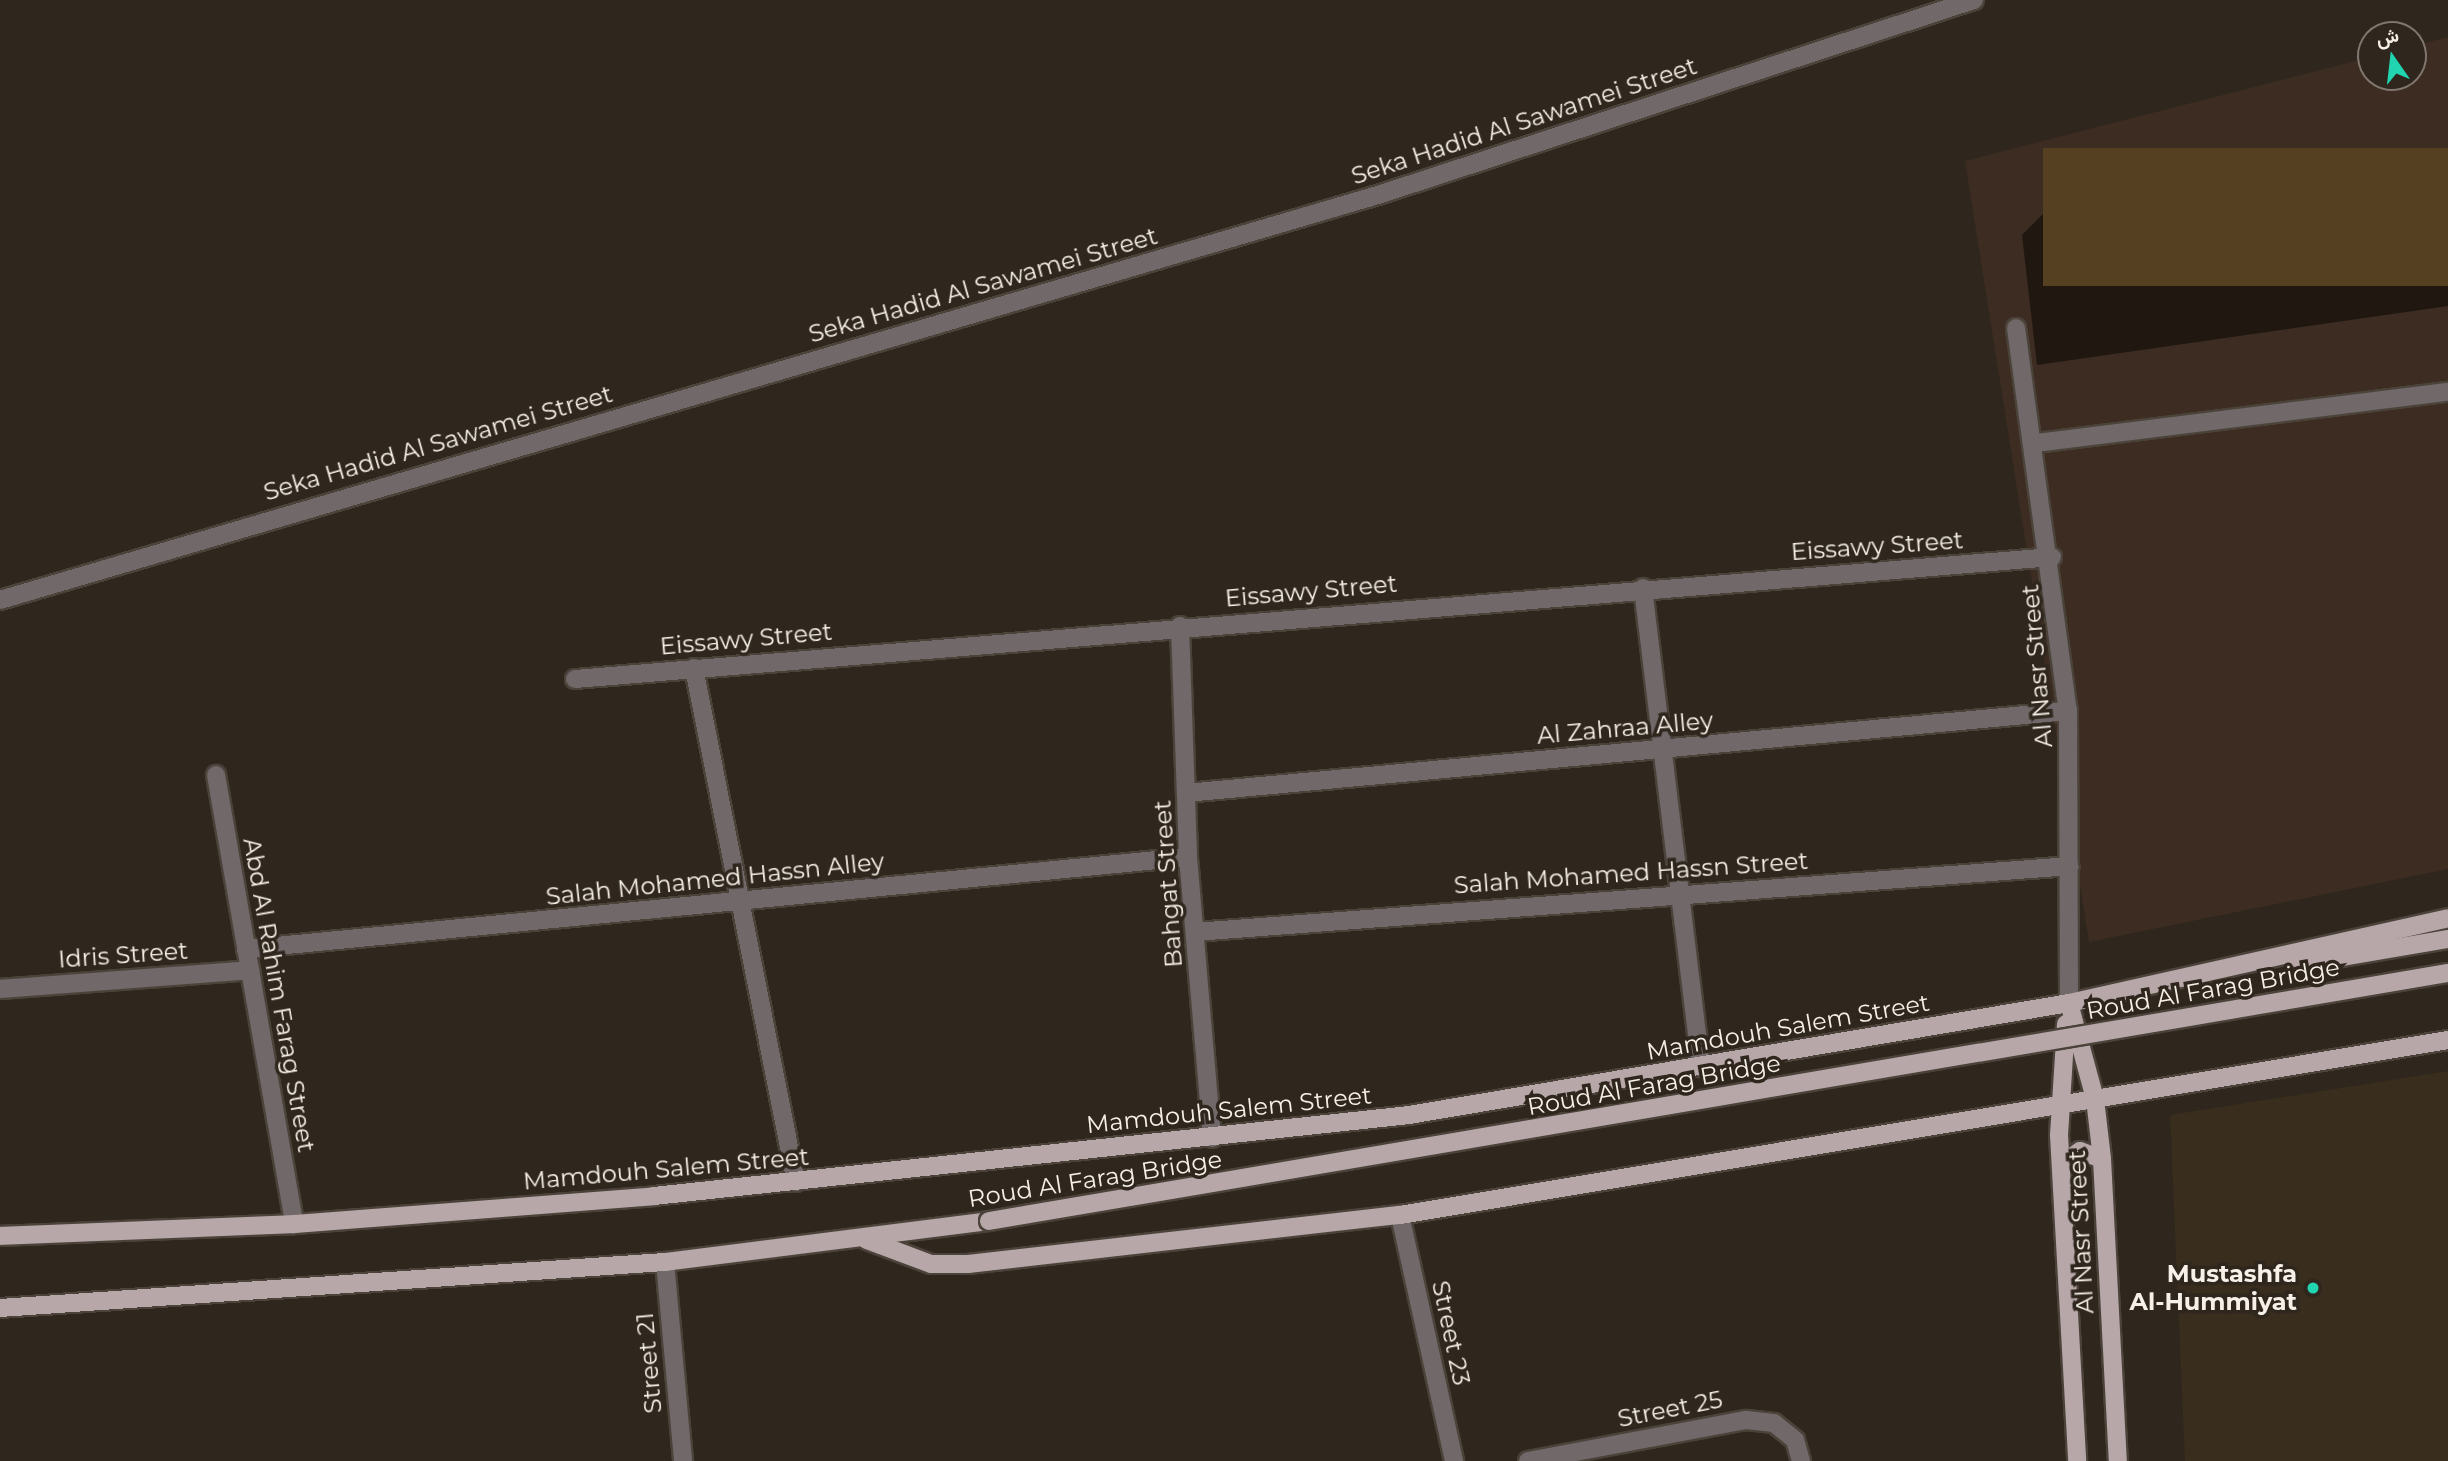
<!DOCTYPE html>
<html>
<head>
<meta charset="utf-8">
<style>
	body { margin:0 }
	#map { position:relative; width:2448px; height:1461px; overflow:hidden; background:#2f271d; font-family:Montserrat,Vazirmatn,sans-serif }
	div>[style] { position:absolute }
	.industrial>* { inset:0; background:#3c2c21 }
	.built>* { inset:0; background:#392d1d }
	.shadow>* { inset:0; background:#0007 }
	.building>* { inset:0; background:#554022; transform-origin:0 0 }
	.roads { filter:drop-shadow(2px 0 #4b433a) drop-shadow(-2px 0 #4b433a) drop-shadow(0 2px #4b433a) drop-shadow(0 -2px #4b433a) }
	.minor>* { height:18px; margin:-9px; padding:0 9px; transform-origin:9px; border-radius:9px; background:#706869 }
	.major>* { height:18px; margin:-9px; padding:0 9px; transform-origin:9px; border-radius:9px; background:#b7a7a9 }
	.bridges { filter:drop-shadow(2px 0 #4b433a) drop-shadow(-2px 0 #4b433a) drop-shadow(0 2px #4b433a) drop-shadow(0 -2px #4b433a) }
	.major-bridge>* { height:18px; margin:-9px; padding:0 9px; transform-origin:9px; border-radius:9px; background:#b7a7a9 }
	.dots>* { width:19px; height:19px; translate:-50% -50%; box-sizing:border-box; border:4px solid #2f271d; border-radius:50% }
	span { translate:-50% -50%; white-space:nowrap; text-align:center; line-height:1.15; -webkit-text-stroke:7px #2f271d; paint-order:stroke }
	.street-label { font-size:24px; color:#f6f0e9 }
	.poi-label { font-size:24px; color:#f6f0e9; font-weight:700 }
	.right { translate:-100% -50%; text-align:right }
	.north { position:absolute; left:2357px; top:21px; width:70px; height:70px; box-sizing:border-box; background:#2f271d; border:2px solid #7f776f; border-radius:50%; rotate:346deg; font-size:19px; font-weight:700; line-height:28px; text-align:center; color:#f6f0e9 }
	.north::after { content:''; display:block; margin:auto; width:24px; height:32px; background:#20d5b0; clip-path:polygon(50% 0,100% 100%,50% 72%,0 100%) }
</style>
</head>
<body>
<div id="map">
	<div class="industrial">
		<div style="clip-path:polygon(2448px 37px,2448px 869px,2089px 942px,1965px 161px,2371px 57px,2371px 77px,2413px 77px,2413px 46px)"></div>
	</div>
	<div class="built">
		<div style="clip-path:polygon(2448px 1071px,2448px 1461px,2185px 1461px,2170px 1115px)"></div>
	</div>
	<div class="shadow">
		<div style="clip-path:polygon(2448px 150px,2448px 306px,2037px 365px,2022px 235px,2047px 210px)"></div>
	</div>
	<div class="building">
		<div style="left:2448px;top:148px;width:138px;height:405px;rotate:90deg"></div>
	</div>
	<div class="roads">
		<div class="minor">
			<div style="left:2016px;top:328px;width:387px;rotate:82.3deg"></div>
			<div style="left:2068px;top:711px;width:292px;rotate:89.8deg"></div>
			<div style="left:2036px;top:443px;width:415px;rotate:-7.1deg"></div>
			<div style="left:1643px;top:588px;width:483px;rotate:83.1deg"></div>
			<div style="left:0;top:600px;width:1439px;rotate:-16.38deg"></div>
			<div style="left:1381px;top:194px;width:624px;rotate:-18.12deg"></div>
			<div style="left:1180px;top:626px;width:231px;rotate:88deg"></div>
			<div style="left:1188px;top:857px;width:282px;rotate:85.1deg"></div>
			<div style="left:694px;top:668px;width:524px;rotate:78.78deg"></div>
			<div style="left:575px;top:679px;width:1482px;rotate:-4.72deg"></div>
			<div style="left:216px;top:775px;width:456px;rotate:80.1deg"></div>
			<div style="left:1186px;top:793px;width:886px;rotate:-5.31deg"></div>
			<div style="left:1195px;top:932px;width:877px;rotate:-4.31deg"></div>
			<div style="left:246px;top:949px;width:946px;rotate:-5.58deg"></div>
			<div style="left:0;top:989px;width:251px;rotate:-4.3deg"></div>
			<div style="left:1400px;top:1215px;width:252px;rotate:77.6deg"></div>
			<div style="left:665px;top:1262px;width:200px;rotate:84.8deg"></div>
			<div style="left:1528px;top:1461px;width:222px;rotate:-10.7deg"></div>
			<div style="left:1746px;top:1420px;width:28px;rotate:6deg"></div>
			<div style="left:1774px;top:1423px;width:27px;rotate:39deg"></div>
			<div style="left:1795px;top:1440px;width:22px;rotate:74deg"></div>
		</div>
		<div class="major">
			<div style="left:2296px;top:958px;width:29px;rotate:4deg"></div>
			<div style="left:2325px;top:960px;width:125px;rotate:-9.7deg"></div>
			<div style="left:2069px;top:1003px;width:99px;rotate:74.8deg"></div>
			<div style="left:2095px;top:1099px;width:60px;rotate:83.3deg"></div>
			<div style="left:2102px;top:1159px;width:302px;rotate:87deg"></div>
			<div style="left:2066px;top:1024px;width:111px;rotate:93.6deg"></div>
			<div style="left:2059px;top:1135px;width:326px;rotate:86.8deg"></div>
			<div style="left:2061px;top:1164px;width:23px;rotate:-34deg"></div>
			<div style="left:2080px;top:1151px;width:23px;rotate:20deg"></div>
			<div style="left:0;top:1236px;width:294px;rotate:-2.3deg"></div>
			<div style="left:294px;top:1224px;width:361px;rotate:-4.4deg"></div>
			<div style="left:654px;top:1196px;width:759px;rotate:-6.12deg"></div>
			<div style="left:1409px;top:1115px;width:669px;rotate:-9.63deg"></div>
			<div style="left:2069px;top:1003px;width:388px;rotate:-12.6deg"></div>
			<div style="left:867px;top:1240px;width:68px;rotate:20.6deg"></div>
			<div style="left:931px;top:1264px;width:37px"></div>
			<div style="left:968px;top:1264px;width:435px;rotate:-6.5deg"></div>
			<div style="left:1400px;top:1215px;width:1063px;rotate:-9.48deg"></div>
			<div style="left:0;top:1308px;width:667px;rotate:-3.96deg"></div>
			<div style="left:665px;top:1262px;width:327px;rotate:-7.2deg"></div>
		</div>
	</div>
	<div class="bridges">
		<div class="major-bridge">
			<div style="left:989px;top:1221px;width:1480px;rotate:-9.65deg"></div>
		</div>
	</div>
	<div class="dots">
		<div style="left:2313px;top:1288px;background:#20d5b0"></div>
	</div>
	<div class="street-label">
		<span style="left:1524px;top:121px;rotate:-18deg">Seka Hadid Al Sawamei Street</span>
		<span style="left:983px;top:285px;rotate:-16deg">Seka Hadid Al Sawamei Street</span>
		<span style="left:438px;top:443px;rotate:-16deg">Seka Hadid Al Sawamei Street</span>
		<span style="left:1877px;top:546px;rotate:-4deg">Eissawy Street</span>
		<span style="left:1311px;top:591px;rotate:-5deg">Eissawy Street</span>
		<span style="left:746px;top:639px;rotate:-5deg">Eissawy Street</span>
		<span style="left:2037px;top:666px;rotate:-95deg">Al Nasr Street</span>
		<span style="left:1625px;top:728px;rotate:-5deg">Al Zahraa Alley</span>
		<span style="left:1631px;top:873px;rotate:-4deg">Salah Mohamed Hassn Street</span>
		<span style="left:715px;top:879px;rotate:-6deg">Salah Mohamed Hassn Alley</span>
		<span style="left:1168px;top:884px;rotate:-94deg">Bahgat Street</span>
		<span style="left:123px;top:955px;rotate:-4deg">Idris Street</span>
		<span style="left:2213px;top:989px;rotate:-10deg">Roud Al Farag Bridge</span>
		<span style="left:279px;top:995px;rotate:80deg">Abd Al Rahim Farag Street</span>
		<span style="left:1788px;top:1027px;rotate:-10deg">Mamdouh Salem Street</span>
		<span style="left:1654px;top:1085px;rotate:-10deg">Roud Al Farag Bridge</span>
		<span style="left:1229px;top:1110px;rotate:-6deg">Mamdouh Salem Street</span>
		<span style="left:666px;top:1169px;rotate:-5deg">Mamdouh Salem Street</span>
		<span style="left:1095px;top:1179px;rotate:-9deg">Roud Al Farag Bridge</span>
		<span style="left:2081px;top:1232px;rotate:-93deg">Al Nasr Street</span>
		<span style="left:1451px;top:1333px;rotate:78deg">Street 23</span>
		<span style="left:649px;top:1363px;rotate:-95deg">Street 21</span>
		<span style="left:1670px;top:1409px;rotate:-11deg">Street 25</span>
	</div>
	<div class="poi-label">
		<span class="right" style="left:2297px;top:1288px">Mustashfa<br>Al-Hummiyat</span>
	</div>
	<div class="north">ش</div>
</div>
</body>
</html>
